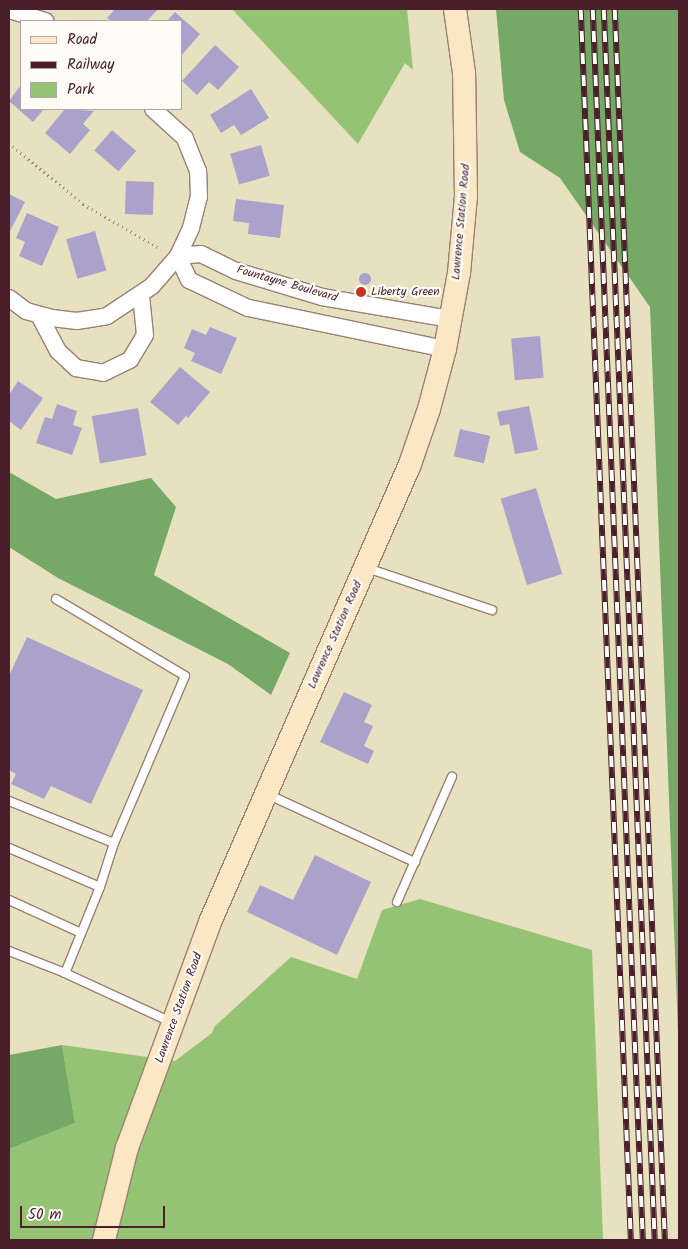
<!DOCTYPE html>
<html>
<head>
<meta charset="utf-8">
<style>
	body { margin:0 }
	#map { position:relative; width:688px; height:1249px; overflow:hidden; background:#e8e1bf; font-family:Kalam,sans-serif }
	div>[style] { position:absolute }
	.green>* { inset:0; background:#93c373 }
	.forest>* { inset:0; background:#76a965 }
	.building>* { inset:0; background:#aba2cc; transform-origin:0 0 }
	.round { border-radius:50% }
	.path>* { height:3px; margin-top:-1.5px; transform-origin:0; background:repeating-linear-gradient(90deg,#998075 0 1px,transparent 0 5px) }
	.roads { filter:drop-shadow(1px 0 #998075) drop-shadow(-1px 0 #998075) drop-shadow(0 1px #998075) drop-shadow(0 -1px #998075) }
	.service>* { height:8px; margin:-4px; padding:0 4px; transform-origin:4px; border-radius:4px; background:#fff }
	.minor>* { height:16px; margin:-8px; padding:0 8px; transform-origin:8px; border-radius:8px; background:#fff }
	.secondary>* { height:22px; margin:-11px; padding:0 11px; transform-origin:11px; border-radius:11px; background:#fbe7c3 }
	.rail>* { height:5.5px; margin-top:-2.75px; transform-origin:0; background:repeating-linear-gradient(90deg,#fdfcf7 0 11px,#4a1f2b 0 22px); box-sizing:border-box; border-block:1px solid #4a1f2b }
	.dots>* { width:14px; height:14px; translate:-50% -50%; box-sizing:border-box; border:2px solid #fdfcf7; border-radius:50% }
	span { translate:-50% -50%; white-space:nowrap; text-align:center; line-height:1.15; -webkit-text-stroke:4.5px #fdfcf7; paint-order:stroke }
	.street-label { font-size:12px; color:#4a1f2b }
	.poi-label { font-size:12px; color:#4a1f2b }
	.left { translate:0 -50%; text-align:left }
	.frame { position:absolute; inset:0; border:10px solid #4a1f2b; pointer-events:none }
	.legend { position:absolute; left:20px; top:20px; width:162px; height:90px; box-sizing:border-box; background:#fdfcf7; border:1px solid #b5a4a5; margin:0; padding:6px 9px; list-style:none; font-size:15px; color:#4a1f2b }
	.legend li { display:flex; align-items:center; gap:10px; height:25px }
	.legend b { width:25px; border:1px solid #b5a4a5 }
	.scale { position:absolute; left:20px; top:1206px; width:145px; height:22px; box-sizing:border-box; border:2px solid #4a1f2b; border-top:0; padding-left:6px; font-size:15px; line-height:18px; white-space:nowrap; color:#4a1f2b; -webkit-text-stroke:4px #fdfcf7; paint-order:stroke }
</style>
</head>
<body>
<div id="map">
	<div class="green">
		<div style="clip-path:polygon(232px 9px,407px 9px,413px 70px,405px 63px,358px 144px)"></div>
		<div style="clip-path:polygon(420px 899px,592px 950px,603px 1240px,9px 1240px,9px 1149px,75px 1123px,62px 1045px,175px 1061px,212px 1033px,215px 1026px,291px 957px,357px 979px,382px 910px)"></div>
	</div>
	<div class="forest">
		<div style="clip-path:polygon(496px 9px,679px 9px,679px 1058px,650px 307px,560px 178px,520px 152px,504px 100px)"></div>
		<div style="clip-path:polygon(9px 472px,56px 499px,151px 478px,176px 507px,154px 575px,290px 653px,271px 695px,228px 664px,58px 578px,9px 547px)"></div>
		<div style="clip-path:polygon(62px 1045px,75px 1123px,9px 1149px,9px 1055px)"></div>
	</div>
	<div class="building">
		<div style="clip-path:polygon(115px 9px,158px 9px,147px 21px,112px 21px,107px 18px)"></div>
		<div style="clip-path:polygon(175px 12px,200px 34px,181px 56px,181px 21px,167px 21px)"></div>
		<div style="clip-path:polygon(215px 45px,239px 67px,218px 90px,209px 82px,197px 95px,182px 81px)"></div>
		<div style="clip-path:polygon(21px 85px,21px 109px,44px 109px,33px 122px,9px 101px)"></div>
		<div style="clip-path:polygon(251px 89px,269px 118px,241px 135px,234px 125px,221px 133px,210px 115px)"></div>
		<div style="clip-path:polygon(65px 109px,94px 111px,83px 124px,90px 130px,70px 154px,45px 133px)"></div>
		<div style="left:112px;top:130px;width:32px;height:27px;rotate:41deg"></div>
		<div style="left:261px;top:145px;width:32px;height:32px;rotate:74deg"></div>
		<div style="left:126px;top:181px;width:28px;height:33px;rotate:2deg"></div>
		<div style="clip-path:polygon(9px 194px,25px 202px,9px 233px)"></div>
		<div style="clip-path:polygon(236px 199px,284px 205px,280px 238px,248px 234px,249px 223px,233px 221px)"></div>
		<div style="clip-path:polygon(27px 213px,59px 227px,42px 266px,19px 256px,25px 242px,16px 238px)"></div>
		<div style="left:95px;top:231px;width:41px;height:30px;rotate:74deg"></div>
		<div class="round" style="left:359px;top:273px;width:12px;height:12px"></div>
		<div style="clip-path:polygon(210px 327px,237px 338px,221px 374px,191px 361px,195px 353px,184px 348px,192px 329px,206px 335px)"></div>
		<div style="left:540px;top:336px;width:42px;height:29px;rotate:85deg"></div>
		<div style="clip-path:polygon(180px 367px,210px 392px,188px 418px,186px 416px,178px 425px,150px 402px)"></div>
		<div style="clip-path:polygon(18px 381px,43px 398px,21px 430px,9px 421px,9px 395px)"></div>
		<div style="clip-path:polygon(57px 404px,77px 411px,73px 425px,82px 428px,72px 455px,36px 443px,45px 417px,52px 419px)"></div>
		<div style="clip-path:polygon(529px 406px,538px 450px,515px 454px,509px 424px,500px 426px,497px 412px)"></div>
		<div style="left:138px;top:408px;width:48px;height:47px;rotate:80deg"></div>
		<div style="left:460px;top:429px;width:31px;height:28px;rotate:13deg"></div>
		<div style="left:536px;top:488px;width:90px;height:37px;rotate:73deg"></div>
		<div style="clip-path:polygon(27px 637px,143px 690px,91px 804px,51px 786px,44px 799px,11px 784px,16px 774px,9px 770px,9px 676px)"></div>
		<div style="clip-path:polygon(344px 692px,372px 705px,364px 722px,373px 726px,364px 746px,374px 751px,368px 764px,320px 742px)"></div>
		<div style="clip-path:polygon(315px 855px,371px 882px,337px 955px,247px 912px,260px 885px,293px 900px)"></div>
	</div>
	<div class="path">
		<div style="left:9px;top:143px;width:96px;rotate:39.5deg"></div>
		<div style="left:83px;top:204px;width:90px;rotate:30deg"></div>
	</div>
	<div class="roads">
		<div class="service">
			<div style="left:367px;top:568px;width:132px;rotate:18.6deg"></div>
			<div style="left:56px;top:599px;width:150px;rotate:30.8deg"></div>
			<div style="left:185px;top:676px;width:181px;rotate:113deg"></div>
			<div style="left:114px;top:843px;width:46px;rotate:107.7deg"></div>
			<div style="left:100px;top:887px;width:93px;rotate:112.1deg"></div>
			<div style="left:269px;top:795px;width:161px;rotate:24.7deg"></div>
			<div style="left:9px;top:801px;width:113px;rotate:21.8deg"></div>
			<div style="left:9px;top:848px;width:99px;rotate:23.2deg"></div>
			<div style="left:9px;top:900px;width:79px;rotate:24.6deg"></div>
			<div style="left:397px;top:902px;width:137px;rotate:-66.3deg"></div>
			<div style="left:9px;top:951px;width:60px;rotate:21.4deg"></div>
			<div style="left:65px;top:973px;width:117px;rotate:24.8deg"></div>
		</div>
		<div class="minor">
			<div style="left:9px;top:10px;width:38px;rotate:17deg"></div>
			<div style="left:9px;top:298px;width:21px;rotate:37deg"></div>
			<div style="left:26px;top:311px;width:27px;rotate:15deg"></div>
			<div style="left:52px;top:318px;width:25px;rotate:7deg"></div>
			<div style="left:77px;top:321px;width:30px;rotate:-9deg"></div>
			<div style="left:107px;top:316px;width:54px;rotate:-33.7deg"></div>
			<div style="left:152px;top:286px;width:40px;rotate:-49deg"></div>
			<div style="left:178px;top:256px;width:31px;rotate:-65deg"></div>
			<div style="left:191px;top:228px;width:32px;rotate:-76deg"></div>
			<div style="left:199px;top:197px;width:26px;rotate:-92deg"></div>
			<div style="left:198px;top:171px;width:35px;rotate:-112deg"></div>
			<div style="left:185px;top:138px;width:43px;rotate:-137.8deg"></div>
			<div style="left:39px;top:315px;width:41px;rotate:62.2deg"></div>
			<div style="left:58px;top:351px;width:25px;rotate:43deg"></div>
			<div style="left:76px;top:368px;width:27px;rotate:10deg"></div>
			<div style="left:103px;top:373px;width:30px;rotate:-26deg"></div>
			<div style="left:130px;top:360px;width:29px;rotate:-59deg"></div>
			<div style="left:145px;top:335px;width:40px;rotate:-95.7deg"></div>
			<div style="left:445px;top:349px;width:201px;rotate:-168.2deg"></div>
			<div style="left:248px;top:308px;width:65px;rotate:-154.6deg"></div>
			<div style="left:189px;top:280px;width:26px;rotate:-115deg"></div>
			<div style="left:178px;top:256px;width:23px;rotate:-5deg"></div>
			<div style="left:201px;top:254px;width:39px;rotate:26deg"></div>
			<div style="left:236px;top:271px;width:90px;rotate:16.8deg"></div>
			<div style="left:322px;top:297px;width:129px;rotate:9.8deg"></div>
		</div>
		<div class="secondary">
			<div style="left:104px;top:1240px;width:95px;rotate:-76deg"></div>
			<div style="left:127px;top:1148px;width:241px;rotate:-69.8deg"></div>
			<div style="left:210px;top:922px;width:497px;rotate:-66.4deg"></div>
			<div style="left:409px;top:467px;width:61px;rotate:-71deg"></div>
			<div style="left:429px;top:409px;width:62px;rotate:-75.1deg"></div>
			<div style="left:445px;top:349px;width:77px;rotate:-79.6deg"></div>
			<div style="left:459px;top:273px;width:77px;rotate:-84.8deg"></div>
			<div style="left:466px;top:196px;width:123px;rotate:-90.9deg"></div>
			<div style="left:464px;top:73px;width:65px;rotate:-98deg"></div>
		</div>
	</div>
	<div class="rail">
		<div style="left:581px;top:9px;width:1232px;rotate:87.67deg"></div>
		<div style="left:593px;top:9px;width:1232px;rotate:87.67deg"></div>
		<div style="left:604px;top:9px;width:1232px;rotate:87.63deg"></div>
		<div style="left:615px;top:9px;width:1232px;rotate:87.67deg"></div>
	</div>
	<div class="dots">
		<div style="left:361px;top:292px;background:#c8321e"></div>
	</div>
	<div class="street-label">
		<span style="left:461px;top:222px;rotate:-85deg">Lawrence Station Road</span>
		<span style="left:287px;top:284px;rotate:16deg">Fountayne Boulevard</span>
		<span style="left:335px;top:635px;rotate:-66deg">Lawrence Station Road</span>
		<span style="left:179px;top:1008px;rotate:-70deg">Lawrence Station Road</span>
	</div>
	<div class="poi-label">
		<span class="left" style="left:371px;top:292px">Liberty Green</span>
	</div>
	<div class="frame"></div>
	<ul class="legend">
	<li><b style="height:6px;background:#fbe7c3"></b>Road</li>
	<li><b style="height:6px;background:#4a1f2b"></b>Railway</li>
	<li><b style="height:14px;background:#93c373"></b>Park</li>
	</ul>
	<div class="scale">50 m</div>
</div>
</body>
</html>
